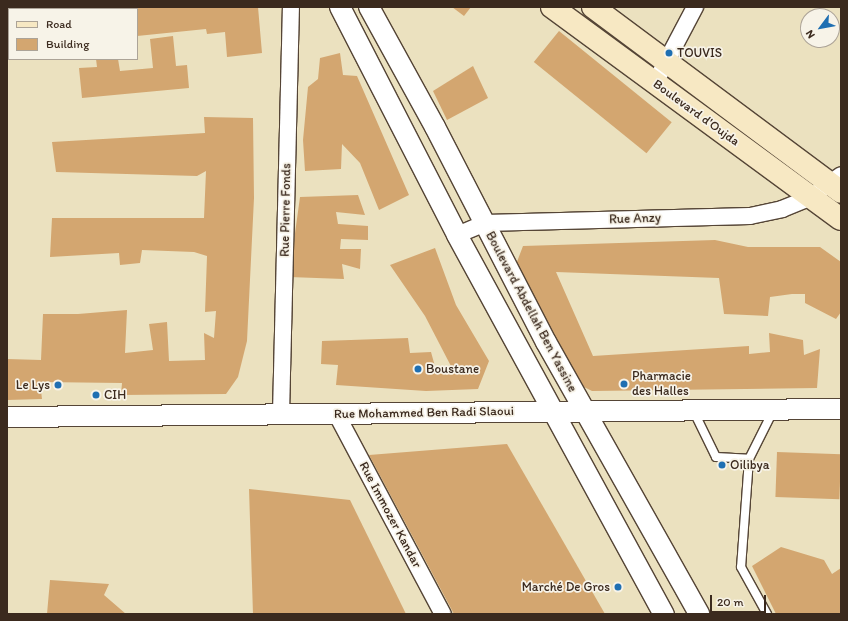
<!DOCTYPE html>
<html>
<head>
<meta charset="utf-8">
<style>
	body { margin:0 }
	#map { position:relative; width:848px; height:621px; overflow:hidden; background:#ebe1bf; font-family:Itim,sans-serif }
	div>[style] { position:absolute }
	.building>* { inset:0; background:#d3a670; transform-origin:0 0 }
	.roads { filter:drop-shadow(1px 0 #554536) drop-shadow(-1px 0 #554536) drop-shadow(0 1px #554536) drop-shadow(0 -1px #554536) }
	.service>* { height:8px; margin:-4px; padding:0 4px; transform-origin:4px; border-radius:4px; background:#fff }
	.minor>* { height:16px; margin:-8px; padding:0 8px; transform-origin:8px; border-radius:8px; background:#fff }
	.tertiary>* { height:20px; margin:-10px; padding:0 10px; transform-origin:10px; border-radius:10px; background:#fff }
	.secondary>* { height:22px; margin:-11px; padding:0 11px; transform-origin:11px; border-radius:11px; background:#f7e8c3 }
	.dots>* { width:11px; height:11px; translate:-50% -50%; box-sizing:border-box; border:2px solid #f7f3e8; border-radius:50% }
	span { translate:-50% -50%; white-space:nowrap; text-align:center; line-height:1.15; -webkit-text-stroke:3.5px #f7f3e8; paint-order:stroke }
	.poi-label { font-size:13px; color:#3b2a1e }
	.left { translate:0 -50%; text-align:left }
	.right { translate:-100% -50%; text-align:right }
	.street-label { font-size:13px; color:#3b2a1e }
	.frame { position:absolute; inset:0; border:8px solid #3b2a1e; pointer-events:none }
	.legend { position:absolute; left:8px; top:8px; width:130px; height:52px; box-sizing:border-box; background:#f7f3e8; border:1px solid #aca397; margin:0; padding:5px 7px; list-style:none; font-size:12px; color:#3b2a1e }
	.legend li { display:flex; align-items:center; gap:8px; height:20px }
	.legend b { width:20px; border:1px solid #aca397 }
	.north { position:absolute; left:800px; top:8px; width:40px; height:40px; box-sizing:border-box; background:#f7f3e8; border:1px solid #aca397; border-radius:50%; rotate:238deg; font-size:11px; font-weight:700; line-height:16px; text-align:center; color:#3b2a1e }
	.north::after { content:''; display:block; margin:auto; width:14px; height:18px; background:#1f6fb2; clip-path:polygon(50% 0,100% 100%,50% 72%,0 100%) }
	.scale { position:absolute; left:710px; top:595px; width:56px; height:18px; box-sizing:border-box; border:2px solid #3b2a1e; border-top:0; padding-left:5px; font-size:12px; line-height:14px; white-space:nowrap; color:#3b2a1e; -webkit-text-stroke:3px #f7f3e8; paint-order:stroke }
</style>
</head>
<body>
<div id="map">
	<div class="building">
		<div style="clip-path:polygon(59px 7px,258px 7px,262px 53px,227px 57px,225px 32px,207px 34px,206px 29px,137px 36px,137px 9px)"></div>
		<div style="clip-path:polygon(452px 7px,471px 7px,464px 16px)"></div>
		<div style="left:559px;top:31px;width:145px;height:40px;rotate:39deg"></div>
		<div style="clip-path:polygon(173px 36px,176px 66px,187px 65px,189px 88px,82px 98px,79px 68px,97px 67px,96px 59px,118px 59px,120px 71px,153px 68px,150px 39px)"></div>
		<div style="clip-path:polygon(340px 53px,343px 75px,357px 76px,409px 195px,379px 210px,360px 163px,342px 144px,341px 169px,305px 171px,303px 140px,308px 87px,318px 79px,320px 58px)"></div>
		<div style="clip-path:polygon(473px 66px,488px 98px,447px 120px,433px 91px)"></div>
		<div style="clip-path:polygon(204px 117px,253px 118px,254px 198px,247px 341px,238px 377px,226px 394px,121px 395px,122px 383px,40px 382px,42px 399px,7px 400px,7px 359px,41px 360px,43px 314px,78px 314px,127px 310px,125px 353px,153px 350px,149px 324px,167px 322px,169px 361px,205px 360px,204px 333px,214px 338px,216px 311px,205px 312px,207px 256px,194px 252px,142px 250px,140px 263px,120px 265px,119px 253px,50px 257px,52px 218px,204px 218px,206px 171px,197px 176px,56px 172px,52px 142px,205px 133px)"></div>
		<div style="clip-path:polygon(358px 195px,365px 215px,336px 212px,338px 224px,368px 226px,368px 240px,341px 239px,340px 249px,361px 249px,360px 269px,342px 264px,344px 279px,289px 277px,300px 197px)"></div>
		<div style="clip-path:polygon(715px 240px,748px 247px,820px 247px,841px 262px,841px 312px,836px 319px,805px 303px,805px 294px,792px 294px,770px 297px,768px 316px,724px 314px,719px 278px,556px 272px,593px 356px,749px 346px,749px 354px,770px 352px,769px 333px,803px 340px,804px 355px,820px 349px,817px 388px,592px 391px,568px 379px,515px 267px,523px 246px)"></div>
		<div style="clip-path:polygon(435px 248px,456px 305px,489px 361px,478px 389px,426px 391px,336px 385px,338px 365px,321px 364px,322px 341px,408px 338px,410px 353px,431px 352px,436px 370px,453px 370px,425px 316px,390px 265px)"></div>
		<div style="clip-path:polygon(507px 444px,605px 614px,454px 614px,369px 455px)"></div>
		<div style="left:777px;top:452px;width:64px;height:45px;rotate:2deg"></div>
		<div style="clip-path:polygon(249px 489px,350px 500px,406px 614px,253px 614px)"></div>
		<div style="clip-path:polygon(781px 547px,824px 560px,832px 574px,841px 568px,841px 614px,776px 614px,752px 566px)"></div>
		<div style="clip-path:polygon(50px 580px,109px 584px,104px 595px,126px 614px,47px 614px)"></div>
	</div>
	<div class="roads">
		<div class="service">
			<div style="left:694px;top:412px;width:50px;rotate:63.9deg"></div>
			<div style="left:716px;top:457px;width:33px;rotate:3deg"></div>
			<div style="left:749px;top:459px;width:54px;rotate:-63.4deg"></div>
			<div style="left:749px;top:459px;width:108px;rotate:94.2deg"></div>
			<div style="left:741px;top:567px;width:54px;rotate:61deg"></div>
		</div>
		<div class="minor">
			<div style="left:655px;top:83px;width:86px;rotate:-62.2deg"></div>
			<div style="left:457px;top:235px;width:30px;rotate:-23deg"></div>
			<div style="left:485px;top:223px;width:265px;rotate:-1.5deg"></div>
			<div style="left:750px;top:216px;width:33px;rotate:-12deg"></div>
			<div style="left:782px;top:209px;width:31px;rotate:-22deg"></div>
			<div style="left:811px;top:197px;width:37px;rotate:-36deg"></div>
			<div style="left:281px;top:414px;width:407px;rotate:-88.6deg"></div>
			<div style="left:337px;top:415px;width:225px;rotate:62deg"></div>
		</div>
		<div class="tertiary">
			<div style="left:340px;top:7px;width:256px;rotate:62.8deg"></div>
			<div style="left:457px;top:235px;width:432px;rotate:61.4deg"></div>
			<div style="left:369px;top:7px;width:137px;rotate:61.2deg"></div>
			<div style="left:435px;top:127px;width:242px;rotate:62.7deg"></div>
			<div style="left:546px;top:342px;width:312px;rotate:60.6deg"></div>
			<div style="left:7px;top:417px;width:834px;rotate:-0.55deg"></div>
		</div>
		<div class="secondary">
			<div style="left:552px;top:7px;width:358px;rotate:36.3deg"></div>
			<div style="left:593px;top:7px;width:309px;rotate:36.7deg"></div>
		</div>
	</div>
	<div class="dots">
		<div style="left:669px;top:53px;background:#1f6fb2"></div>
		<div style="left:418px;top:369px;background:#1f6fb2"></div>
		<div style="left:624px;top:384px;background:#1f6fb2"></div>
		<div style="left:58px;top:385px;background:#1f6fb2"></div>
		<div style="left:96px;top:395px;background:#1f6fb2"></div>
		<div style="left:722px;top:465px;background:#1f6fb2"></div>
		<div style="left:618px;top:587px;background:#1f6fb2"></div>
	</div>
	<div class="poi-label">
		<span class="left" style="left:677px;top:53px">TOUVIS</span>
		<span class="left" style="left:426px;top:369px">Boustane</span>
		<span class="left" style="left:632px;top:384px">Pharmacie<br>des Halles</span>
		<span class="right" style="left:50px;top:385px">Le Lys</span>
		<span class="left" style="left:104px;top:395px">CIH</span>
		<span class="left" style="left:730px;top:465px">Oilibya</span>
		<span class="right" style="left:610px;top:587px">Marché De Gros</span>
	</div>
	<div class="street-label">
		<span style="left:696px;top:113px;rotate:36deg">Boulevard d'Oujda</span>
		<span style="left:286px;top:210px;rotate:-89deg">Rue Pierre Fonds</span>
		<span style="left:635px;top:219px;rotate:-2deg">Rue Anzy</span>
		<span style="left:531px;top:312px;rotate:62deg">Boulevard Abdellah Ben Yassine</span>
		<span style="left:424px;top:413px;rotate:-1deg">Rue Mohammed Ben Radi Slaoui</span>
		<span style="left:390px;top:515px;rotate:62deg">Rue Immozer Kandar</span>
	</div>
	<div class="frame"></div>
	<ul class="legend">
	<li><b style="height:5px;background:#f7e8c3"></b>Road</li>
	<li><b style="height:11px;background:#d3a670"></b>Building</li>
	</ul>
	<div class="north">N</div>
	<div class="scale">20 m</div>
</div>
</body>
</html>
